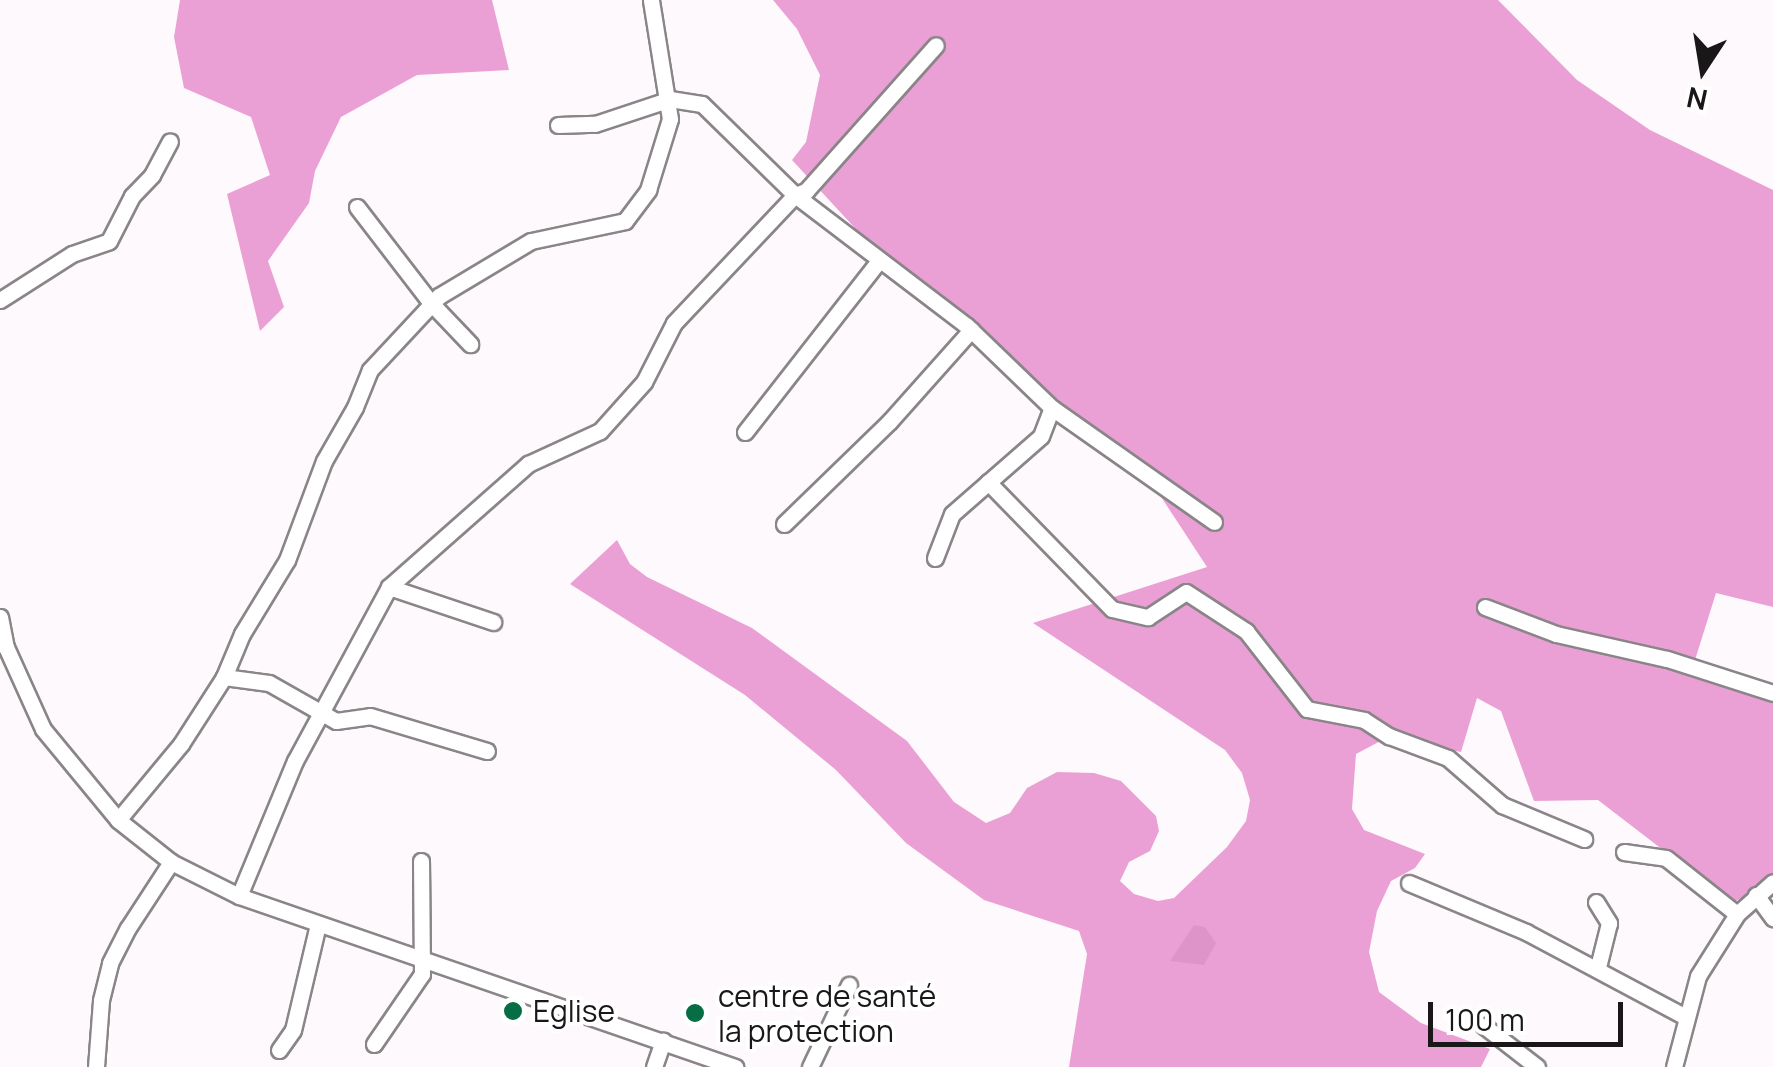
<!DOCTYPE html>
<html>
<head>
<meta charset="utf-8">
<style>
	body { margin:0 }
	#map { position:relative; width:1773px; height:1067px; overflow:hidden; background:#fef9fc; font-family:Manrope,sans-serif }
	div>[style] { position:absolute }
	.forest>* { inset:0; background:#eba0d5 }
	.water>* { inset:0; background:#de94c8 }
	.roads { filter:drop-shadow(2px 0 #8a8588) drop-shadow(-2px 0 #8a8588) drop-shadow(0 2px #8a8588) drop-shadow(0 -2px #8a8588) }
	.street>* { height:15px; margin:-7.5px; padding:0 7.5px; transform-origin:7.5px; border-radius:7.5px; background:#fff }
	.dots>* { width:28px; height:28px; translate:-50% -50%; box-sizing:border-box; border:5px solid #fff; border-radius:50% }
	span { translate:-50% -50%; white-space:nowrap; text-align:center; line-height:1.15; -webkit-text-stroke:8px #fff; paint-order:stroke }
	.poi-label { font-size:30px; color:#191718 }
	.left { translate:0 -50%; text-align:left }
	.north { position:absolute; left:1653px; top:20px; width:100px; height:100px; -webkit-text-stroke:8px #fff; paint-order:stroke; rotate:192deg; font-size:28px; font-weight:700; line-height:40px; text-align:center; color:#191718 }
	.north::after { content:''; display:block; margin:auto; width:35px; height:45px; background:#191718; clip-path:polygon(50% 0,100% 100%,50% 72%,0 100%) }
	.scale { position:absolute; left:1428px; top:1002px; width:195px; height:45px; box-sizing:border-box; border:5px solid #191718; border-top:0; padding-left:12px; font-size:30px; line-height:35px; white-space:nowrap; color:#191718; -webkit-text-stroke:8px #fff; paint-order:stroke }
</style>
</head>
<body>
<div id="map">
	<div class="forest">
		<div style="clip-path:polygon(180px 0,492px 0,509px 70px,417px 75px,341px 117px,315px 171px,309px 203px,268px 261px,284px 307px,260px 331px,227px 194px,270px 175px,251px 117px,184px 88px,174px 37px)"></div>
		<div style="clip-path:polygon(773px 0,1498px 0,1577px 80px,1650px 130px,1773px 190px,1773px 607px,1716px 593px,1695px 660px,1773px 685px,1773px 881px,1732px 903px,1598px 800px,1534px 801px,1501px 711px,1477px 698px,1461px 752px,1388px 737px,1356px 754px,1352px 809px,1364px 830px,1425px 854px,1415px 868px,1391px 881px,1377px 911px,1369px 952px,1379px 992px,1421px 1023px,1490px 1049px,1481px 1067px,1069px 1067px,1087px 954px,1079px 931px,984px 900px,906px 843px,836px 770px,745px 695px,570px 584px,617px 540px,630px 564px,647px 577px,752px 628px,907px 741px,954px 802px,986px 823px,1010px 813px,1027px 788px,1057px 772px,1094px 773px,1121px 781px,1156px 816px,1159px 831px,1150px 851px,1129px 862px,1120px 881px,1134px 894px,1158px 901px,1174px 898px,1227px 847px,1246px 821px,1250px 800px,1242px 773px,1225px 750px,1033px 623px,1207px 567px,1150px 480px,928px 307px,792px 160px,806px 142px,820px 75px,797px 29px)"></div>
	</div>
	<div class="water">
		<div style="clip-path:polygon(1194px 925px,1205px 927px,1216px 943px,1204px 965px,1170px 961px)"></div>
	</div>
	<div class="roads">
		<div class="street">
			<div style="left:558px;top:125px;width:37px;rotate:-2deg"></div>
			<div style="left:595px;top:124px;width:79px;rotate:-18.4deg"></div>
			<div style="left:670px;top:99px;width:32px;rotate:9deg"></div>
			<div style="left:702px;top:104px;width:130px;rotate:44.4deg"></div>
			<div style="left:795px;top:195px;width:216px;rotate:37.3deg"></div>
			<div style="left:967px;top:326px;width:118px;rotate:44deg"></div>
			<div style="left:1052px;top:408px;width:198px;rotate:35.1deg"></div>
			<div style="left:357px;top:207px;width:121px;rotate:52.4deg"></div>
			<div style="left:431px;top:303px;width:57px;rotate:46.4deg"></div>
			<div style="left:0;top:300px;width:85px;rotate:-32.6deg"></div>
			<div style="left:72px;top:254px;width:39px;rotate:-19deg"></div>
			<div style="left:109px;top:241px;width:51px;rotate:-62.9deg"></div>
			<div style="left:132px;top:196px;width:29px;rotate:-46deg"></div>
			<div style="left:152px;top:175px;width:38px;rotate:-62deg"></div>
			<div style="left:745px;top:432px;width:216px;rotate:-52deg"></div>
			<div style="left:988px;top:482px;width:177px;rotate:45.7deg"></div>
			<div style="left:1112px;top:609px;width:37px;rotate:13deg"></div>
			<div style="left:1148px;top:617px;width:45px;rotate:-33.3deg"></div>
			<div style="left:1186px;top:592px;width:72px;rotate:33deg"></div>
			<div style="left:1246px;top:631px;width:99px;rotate:52deg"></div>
			<div style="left:1307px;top:709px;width:58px;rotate:10.9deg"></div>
			<div style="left:1364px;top:720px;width:30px;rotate:33deg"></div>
			<div style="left:1389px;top:736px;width:63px;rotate:20.4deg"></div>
			<div style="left:1448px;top:758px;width:72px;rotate:41deg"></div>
			<div style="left:1502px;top:805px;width:89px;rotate:22.5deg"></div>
			<div style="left:784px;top:524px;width:148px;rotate:-44.2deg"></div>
			<div style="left:890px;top:421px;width:122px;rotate:-48.3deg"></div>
			<div style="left:935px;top:558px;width:47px;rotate:-68.9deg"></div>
			<div style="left:952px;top:514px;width:118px;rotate:-41.2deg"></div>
			<div style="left:1041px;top:436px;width:30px;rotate:-69deg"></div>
			<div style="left:389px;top:587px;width:110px;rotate:18.6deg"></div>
			<div style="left:1485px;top:607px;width:76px;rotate:20.8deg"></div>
			<div style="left:1556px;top:634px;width:114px;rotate:12.7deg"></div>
			<div style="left:1667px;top:659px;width:111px;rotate:17.8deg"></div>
			<div style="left:0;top:617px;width:31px;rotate:79deg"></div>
			<div style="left:6px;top:647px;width:90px;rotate:65.7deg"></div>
			<div style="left:43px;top:729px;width:118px;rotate:50.5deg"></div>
			<div style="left:118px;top:820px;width:68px;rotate:38.4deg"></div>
			<div style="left:171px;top:862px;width:76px;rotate:26.6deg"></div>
			<div style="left:239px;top:896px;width:525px;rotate:19.02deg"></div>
			<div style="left:224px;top:677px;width:45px;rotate:7.6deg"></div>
			<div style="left:269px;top:683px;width:77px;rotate:29.6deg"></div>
			<div style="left:336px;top:721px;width:34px;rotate:-8deg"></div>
			<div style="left:370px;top:716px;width:122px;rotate:16.7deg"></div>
			<div style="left:118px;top:820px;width:99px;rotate:-50.3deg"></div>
			<div style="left:181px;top:744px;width:80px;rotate:-57.3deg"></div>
			<div style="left:224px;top:677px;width:47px;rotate:-67.3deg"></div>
			<div style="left:242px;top:634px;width:87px;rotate:-58.7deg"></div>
			<div style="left:287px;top:560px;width:106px;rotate:-69.5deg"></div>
			<div style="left:324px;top:461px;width:62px;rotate:-60.1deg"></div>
			<div style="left:355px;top:407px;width:40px;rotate:-68deg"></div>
			<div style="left:370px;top:370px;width:101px;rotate:-47deg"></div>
			<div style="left:439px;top:296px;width:107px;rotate:-30.9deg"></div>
			<div style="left:531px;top:241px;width:96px;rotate:-12deg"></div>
			<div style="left:625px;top:221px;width:39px;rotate:-53deg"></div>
			<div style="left:648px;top:190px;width:74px;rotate:-72.8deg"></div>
			<div style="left:670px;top:119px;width:121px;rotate:-99.1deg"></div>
			<div style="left:1624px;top:852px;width:42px;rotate:8.1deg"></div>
			<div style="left:1666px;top:858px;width:90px;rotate:38.3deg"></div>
			<div style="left:1409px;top:883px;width:127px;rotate:22.7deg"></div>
			<div style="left:1526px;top:932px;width:179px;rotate:28deg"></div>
			<div style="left:1756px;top:895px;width:29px;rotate:54deg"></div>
			<div style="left:239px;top:896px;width:146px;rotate:-67.5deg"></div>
			<div style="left:295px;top:761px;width:198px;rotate:-61.6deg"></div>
			<div style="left:389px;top:587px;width:186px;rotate:-41.5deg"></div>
			<div style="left:528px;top:464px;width:79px;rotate:-24.6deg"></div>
			<div style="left:600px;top:431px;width:66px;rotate:-48.1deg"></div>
			<div style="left:644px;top:382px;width:66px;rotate:-63deg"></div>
			<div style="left:674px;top:323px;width:176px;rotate:-46.6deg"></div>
			<div style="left:795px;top:195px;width:12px;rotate:-20deg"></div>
			<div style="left:806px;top:191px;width:195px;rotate:-48.3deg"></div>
			<div style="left:1596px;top:902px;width:25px;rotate:58deg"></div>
			<div style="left:1609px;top:923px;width:45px;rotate:104deg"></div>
			<div style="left:1484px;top:1026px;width:67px;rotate:37.7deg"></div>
			<div style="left:374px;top:1044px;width:85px;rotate:-55.6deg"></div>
			<div style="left:422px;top:974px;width:113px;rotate:-90.5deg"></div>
			<div style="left:279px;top:1050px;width:24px;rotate:-55deg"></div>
			<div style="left:293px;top:1030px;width:109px;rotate:-76.7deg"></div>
			<div style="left:96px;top:1067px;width:67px;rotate:-85.7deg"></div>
			<div style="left:101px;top:1000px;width:38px;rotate:-76deg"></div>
			<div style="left:110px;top:963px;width:39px;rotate:-63deg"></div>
			<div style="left:128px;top:928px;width:79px;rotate:-56.9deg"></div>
			<div style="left:654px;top:1067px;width:28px;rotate:-71deg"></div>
			<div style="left:810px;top:1067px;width:91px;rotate:-64.6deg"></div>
			<div style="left:1674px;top:1067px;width:94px;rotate:-75.2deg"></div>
			<div style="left:1698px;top:976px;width:73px;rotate:-57.8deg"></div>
			<div style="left:1737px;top:914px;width:48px;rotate:-41.6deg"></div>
		</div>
	</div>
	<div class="dots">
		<div style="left:513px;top:1011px;background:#076d44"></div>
		<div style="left:695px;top:1013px;background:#076d44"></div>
	</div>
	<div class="poi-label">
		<span class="left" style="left:718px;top:1013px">centre de santé<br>la protection</span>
		<span class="left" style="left:533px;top:1011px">Eglise</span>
	</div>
	<div class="north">N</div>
	<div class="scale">100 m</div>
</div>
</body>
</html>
